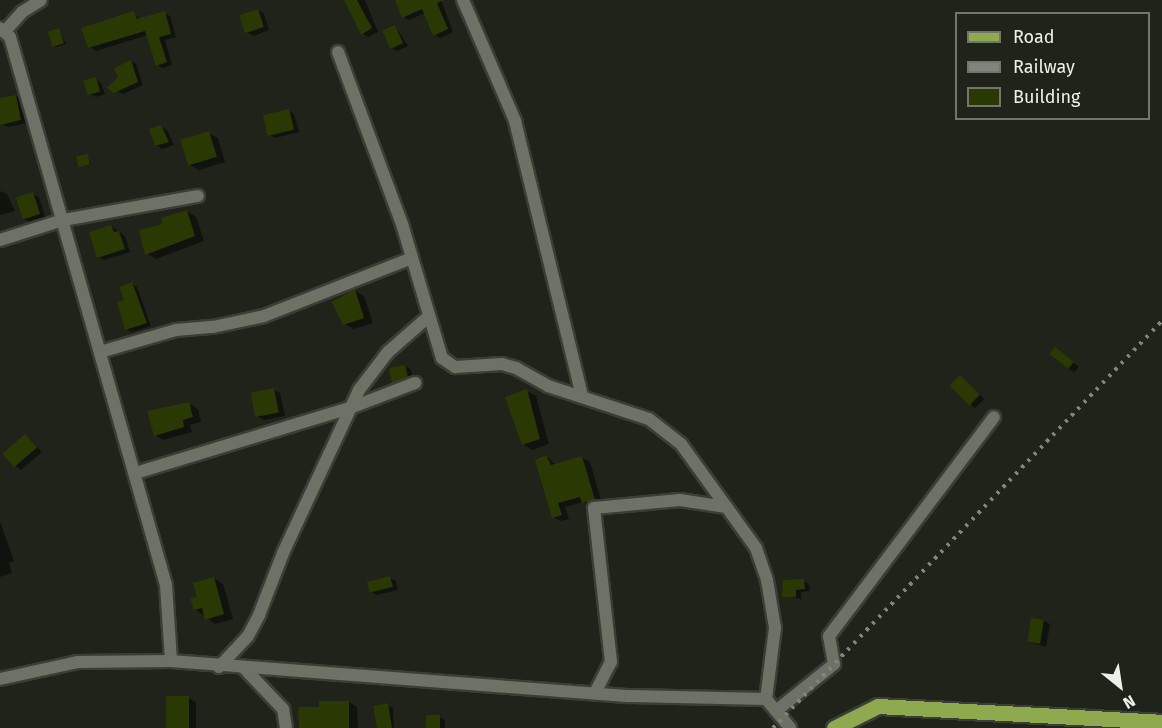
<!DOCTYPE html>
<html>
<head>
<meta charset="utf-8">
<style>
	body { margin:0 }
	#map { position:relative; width:1162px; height:728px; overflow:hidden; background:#1f2319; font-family:"Fira Sans",sans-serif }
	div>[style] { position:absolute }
	.shadow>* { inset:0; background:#0007 }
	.building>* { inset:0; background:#2a3803; transform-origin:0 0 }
	.roads { filter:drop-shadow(2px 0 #3b3e37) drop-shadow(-2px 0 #3b3e37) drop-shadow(0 2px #3b3e37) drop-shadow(0 -2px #3b3e37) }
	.minor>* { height:12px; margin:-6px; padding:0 6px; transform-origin:6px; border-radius:6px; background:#6d7166 }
	.primary>* { height:15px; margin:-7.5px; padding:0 7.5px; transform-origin:7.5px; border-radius:7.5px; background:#8fa94f }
	.rail>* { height:4px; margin-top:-2px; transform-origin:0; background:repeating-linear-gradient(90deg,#81847c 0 3px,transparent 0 9px) }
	span { translate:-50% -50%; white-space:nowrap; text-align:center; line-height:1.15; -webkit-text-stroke:4.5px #1f2319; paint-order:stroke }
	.legend { position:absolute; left:955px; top:12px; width:195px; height:108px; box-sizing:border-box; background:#1f2319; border:2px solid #71756c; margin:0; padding:8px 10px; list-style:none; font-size:18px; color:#edefe9 }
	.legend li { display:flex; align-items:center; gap:12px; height:30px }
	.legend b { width:30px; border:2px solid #71756c }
	.north { position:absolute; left:1090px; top:656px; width:60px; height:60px; -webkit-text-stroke:4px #1f2319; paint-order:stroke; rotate:150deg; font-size:16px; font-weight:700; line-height:24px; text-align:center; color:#edefe9 }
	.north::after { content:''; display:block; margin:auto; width:21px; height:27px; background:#edefe9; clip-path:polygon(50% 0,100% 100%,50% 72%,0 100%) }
</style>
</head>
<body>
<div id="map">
	<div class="shadow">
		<div style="clip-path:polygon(346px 0,365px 0,378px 32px,368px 37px,362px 33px)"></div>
		<div style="clip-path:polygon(397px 0,441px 0,453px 32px,440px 38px,434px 34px,425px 13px,409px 20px,403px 17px)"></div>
		<div style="clip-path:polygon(258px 10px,264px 14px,269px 30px,253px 36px,247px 32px)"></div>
		<div style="clip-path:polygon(134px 13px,141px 20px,164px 13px,170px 16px,176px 37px,165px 40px,172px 65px,163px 68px,157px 65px,148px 35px,96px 51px,90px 47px)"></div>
		<div style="clip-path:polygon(395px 26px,408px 46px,397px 51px,392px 48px)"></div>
		<div style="clip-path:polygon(59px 30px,66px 44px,57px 47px,54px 46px)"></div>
		<div style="clip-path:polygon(131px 61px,136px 64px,143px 85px,123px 94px,114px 90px)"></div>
		<div style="clip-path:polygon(96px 79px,101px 83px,105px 94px,96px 97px,90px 94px)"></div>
		<div style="clip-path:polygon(16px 96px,22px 100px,27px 123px,8px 127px,2px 124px,0 100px)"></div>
		<div style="clip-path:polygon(288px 110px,294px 114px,299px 132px,275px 138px,269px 134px)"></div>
		<div style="clip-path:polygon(161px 127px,167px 130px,174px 145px,162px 149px,156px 145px)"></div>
		<div style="clip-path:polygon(208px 133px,218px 138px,225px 162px,199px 170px,190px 165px)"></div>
		<div style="clip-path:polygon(88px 156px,91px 165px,79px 166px)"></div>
		<div style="clip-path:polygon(0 191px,7px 194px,15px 211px,0 215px)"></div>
		<div style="clip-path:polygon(33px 194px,39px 197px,45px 217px,30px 222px,24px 219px)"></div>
		<div style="clip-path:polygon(187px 211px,196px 217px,204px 241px,156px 259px,147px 254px,164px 225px)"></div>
		<div style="clip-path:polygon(111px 226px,125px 236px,130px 252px,104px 260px,98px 257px)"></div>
		<div style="clip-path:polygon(132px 284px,137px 287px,151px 326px,132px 332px,127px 329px)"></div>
		<div style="clip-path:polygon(355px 291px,364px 296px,373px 323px,354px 329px,345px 324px)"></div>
		<div style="clip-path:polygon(1056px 349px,1079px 367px,1074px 372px,1069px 369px)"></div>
		<div style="clip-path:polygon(405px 366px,411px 370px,413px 380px,399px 385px,393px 382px)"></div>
		<div style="clip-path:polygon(961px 377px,984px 399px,975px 408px,970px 404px)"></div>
		<div style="clip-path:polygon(274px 390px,280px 393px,285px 416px,264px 420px,258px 417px)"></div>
		<div style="clip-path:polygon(526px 391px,536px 396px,549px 444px,532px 450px,523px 444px)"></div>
		<div style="clip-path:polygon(189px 404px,198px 409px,201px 422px,190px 425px,192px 432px,163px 440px,155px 435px)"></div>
		<div style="clip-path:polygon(25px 436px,42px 452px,21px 470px,15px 466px)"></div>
		<div style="clip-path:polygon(546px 456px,556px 465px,582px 457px,590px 462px,602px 504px,591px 507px,583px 502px,565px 507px,569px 519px,561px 521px,553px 517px)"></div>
		<div style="clip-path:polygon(0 522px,14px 561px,9px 563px,12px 573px,0 577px)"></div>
		<div style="clip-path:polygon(213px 578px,223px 584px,233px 619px,215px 624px,195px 609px)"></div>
		<div style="clip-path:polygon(390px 578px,396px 581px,398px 590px,377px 595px,371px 592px)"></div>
		<div style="clip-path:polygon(804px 581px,809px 584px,810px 591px,801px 592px,801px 599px,783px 596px)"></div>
		<div style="clip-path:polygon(1044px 621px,1050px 624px,1046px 647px,1029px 642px)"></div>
		<div style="clip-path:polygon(188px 698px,196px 702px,196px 728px,168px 728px)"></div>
		<div style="clip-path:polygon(349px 702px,357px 707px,358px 728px,300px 728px,320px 708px)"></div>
		<div style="clip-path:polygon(387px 705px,393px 708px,394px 728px,378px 728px)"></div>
		<div style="clip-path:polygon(439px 717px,445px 720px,445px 728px,427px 728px)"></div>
	</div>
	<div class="building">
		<div style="clip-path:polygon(344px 0,357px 0,372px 28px,361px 35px)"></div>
		<div style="clip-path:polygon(395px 0,444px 0,437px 3px,448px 29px,433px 36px,422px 9px,402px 18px)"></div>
		<div style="left:258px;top:9px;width:19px;height:20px;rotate:72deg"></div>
		<div style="clip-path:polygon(134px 11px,137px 19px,165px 11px,171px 34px,159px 37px,167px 62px,156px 66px,145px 31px,88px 48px,81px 28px)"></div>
		<div style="left:395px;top:25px;width:20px;height:14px;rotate:66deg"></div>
		<div style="left:59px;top:28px;width:16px;height:12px;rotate:72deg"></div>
		<div style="clip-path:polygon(131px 60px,138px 82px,114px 93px,107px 88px,118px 77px,114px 68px)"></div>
		<div style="left:96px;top:77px;width:15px;height:13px;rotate:74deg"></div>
		<div style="clip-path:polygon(16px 95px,21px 120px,0 125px,0 98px)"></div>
		<div style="left:289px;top:109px;width:21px;height:27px;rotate:76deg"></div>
		<div style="clip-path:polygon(161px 125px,169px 142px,155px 146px,149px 129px)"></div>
		<div style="left:209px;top:131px;width:27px;height:30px;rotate:73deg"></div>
		<div style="left:88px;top:154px;width:11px;height:12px;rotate:80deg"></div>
		<div style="left:33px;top:192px;width:23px;height:18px;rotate:72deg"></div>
		<div style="clip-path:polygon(187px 210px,195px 236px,145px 255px,139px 230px,162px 224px,161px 218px)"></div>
		<div style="clip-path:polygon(111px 225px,114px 232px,119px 231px,125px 249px,97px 258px,89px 232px)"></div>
		<div style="clip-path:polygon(132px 282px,147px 323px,125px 330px,117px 302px,124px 300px,119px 287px)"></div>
		<div style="clip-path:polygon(355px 289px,364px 318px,343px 325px,332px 302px)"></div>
		<div style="left:1055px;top:347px;width:24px;height:9px;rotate:38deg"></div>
		<div style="clip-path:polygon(405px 365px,408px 377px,392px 383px,389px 368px)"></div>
		<div style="left:960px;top:375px;width:28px;height:15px;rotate:45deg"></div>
		<div style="left:274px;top:388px;width:25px;height:24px;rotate:79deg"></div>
		<div style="clip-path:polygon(527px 389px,540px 439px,522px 445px,505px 397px)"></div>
		<div style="clip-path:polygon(189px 402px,193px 417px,183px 420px,184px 427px,154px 436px,147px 411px)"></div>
		<div style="left:25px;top:434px;width:18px;height:30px;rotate:49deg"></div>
		<div style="clip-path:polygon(546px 455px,551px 465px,582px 456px,595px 500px,582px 503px,580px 497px,558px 503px,562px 515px,552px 518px,535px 460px)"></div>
		<div style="left:390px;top:576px;width:11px;height:24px;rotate:75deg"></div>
		<div style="clip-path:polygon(214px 577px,224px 614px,205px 620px,202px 608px,194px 610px,190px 599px,197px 597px,193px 583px)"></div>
		<div style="clip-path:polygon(804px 579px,805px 589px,796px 590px,796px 597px,782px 597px,783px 580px)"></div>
		<div style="left:1031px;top:618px;width:13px;height:24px;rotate:9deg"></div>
		<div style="left:166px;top:696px;width:23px;height:32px"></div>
		<div style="clip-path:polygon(319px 701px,349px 701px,349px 728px,299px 728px,298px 707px,319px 707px)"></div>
		<div style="clip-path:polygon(388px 703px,392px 728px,377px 728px,373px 706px)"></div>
		<div style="left:426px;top:715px;width:14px;height:13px"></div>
	</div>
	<div class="roads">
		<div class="minor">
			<div style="left:463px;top:0;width:132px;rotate:66.7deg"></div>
			<div style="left:515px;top:121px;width:283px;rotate:76.3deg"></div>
			<div style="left:0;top:28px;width:13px;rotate:42deg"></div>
			<div style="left:10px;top:37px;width:570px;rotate:74.11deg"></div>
			<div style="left:166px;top:585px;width:76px;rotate:86.2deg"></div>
			<div style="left:6px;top:30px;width:24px;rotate:-48deg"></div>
			<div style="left:22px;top:12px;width:22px;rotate:-32deg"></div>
			<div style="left:338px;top:52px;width:184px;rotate:69.6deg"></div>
			<div style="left:402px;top:224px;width:140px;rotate:73.4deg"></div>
			<div style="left:442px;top:358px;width:16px;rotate:35deg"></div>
			<div style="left:455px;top:367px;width:47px;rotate:-3.7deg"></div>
			<div style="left:502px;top:364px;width:15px;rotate:16deg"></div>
			<div style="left:516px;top:368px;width:37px;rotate:29deg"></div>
			<div style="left:548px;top:386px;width:106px;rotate:18.1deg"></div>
			<div style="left:649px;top:419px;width:41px;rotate:38deg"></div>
			<div style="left:681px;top:444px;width:128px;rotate:54.2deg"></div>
			<div style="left:756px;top:548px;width:34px;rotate:71deg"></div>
			<div style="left:767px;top:580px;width:49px;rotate:80.5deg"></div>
			<div style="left:775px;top:628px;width:72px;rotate:97.2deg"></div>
			<div style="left:0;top:240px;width:66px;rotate:-17.6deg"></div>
			<div style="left:63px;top:220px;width:137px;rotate:-10.1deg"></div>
			<div style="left:100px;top:352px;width:79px;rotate:-16.1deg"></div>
			<div style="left:176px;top:330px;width:37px;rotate:-5deg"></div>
			<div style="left:213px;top:327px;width:52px;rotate:-12.2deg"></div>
			<div style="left:264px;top:316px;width:159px;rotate:-21.4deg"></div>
			<div style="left:142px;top:471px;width:217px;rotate:-16.9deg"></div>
			<div style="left:350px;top:408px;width:70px;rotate:-21deg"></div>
			<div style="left:219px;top:667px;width:42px;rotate:-46.9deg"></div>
			<div style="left:248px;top:636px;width:24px;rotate:-62deg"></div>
			<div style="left:259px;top:615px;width:66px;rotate:-68.8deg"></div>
			<div style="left:283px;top:553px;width:180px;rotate:-65deg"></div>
			<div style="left:359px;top:390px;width:48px;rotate:-52.7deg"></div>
			<div style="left:388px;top:352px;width:53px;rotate:-41.2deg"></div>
			<div style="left:244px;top:668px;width:57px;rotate:46.4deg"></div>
			<div style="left:283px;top:709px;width:19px;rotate:81deg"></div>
			<div style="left:0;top:679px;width:79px;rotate:-12.4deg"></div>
			<div style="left:77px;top:662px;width:94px;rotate:-0.6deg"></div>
			<div style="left:171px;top:661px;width:460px;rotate:4.4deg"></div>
			<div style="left:630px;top:696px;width:136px;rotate:1.3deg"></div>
			<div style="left:766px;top:699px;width:38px;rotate:50deg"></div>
			<div style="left:595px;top:693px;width:35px;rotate:-63deg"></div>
			<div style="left:611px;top:662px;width:155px;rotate:-96.3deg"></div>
			<div style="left:594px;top:508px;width:86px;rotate:-5.3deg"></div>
			<div style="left:680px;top:500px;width:47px;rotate:8.7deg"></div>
			<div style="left:776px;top:711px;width:75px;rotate:-39deg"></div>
			<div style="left:834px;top:664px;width:28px;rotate:-100deg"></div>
			<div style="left:829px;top:636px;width:274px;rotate:-53deg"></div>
		</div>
		<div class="primary">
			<div style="left:834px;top:728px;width:49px;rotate:-26.6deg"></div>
			<div style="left:878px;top:706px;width:284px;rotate:3.2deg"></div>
		</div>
	</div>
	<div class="rail">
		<div style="left:773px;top:728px;width:563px;rotate:-46.3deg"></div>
	</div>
	<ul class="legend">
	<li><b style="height:8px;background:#8fa94f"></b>Road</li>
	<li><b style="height:8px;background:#81847c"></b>Railway</li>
	<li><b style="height:16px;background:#2a3803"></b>Building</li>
	</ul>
	<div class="north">N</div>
</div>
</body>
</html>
